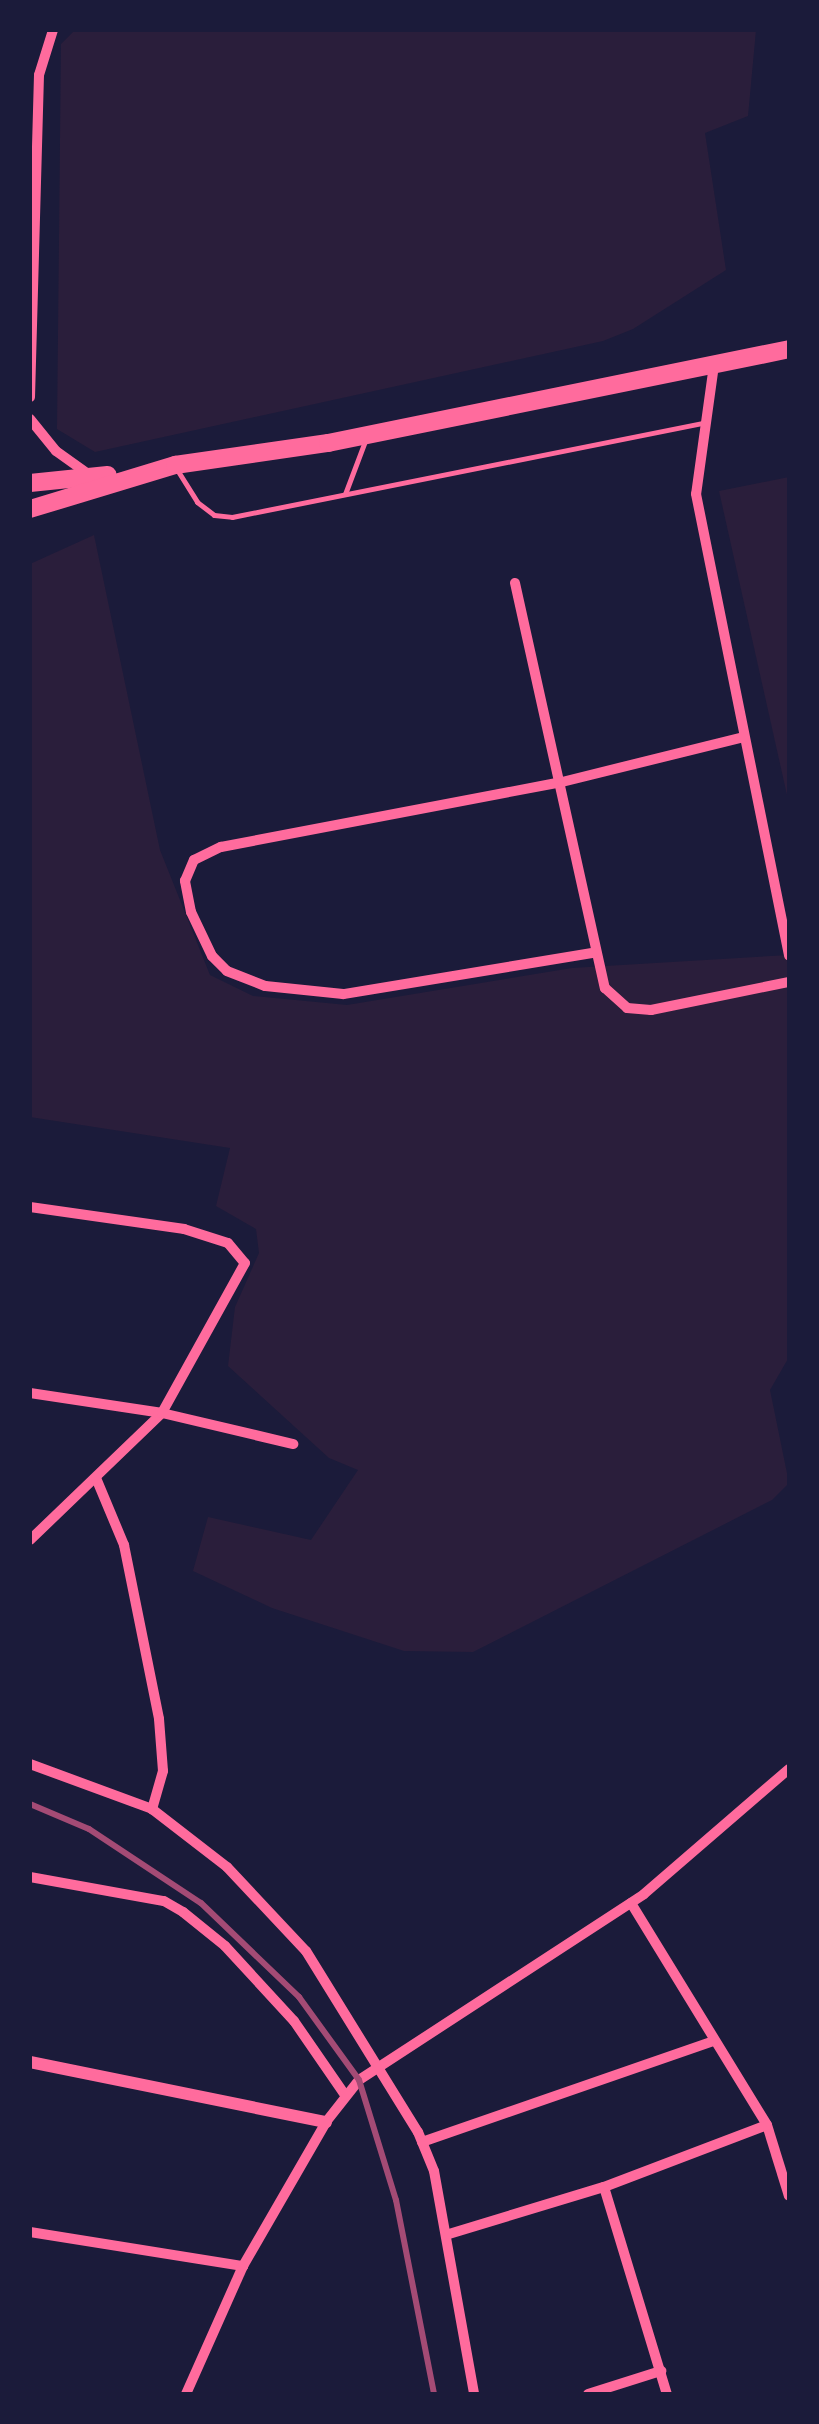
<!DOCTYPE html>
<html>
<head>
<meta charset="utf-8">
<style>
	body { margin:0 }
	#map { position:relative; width:819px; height:2424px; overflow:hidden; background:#1b1b3a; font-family:"Asap Condensed",sans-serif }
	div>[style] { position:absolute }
	.green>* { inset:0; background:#2a1e3b }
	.service>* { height:5px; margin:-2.5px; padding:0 2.5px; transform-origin:2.5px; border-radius:2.5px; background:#ff6b9d }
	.minor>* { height:10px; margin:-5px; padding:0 5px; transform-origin:5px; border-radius:5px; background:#ff6b9d }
	.tertiary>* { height:12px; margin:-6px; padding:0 6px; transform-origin:6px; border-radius:6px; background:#ff6b9d }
	.trunk>* { height:18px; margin:-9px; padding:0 9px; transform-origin:9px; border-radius:9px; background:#ff6b9d }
	.rail>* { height:6px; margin:-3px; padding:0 3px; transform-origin:3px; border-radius:3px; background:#a44b75 }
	span { translate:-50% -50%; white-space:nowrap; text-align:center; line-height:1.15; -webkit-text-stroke:10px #1b1b3a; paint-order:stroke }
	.frame { position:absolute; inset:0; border:32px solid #1b1b3a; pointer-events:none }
</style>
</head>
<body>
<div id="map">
	<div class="green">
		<div style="clip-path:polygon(75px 30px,756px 30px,748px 116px,705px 133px,726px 270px,633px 329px,603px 341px,95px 452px,57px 429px,61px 44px)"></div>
		<div style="clip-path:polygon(789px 477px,789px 804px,719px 491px)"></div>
		<div style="clip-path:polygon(94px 535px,160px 850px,210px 975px,253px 996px,347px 1005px,572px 968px,789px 955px,789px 1357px,770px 1390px,789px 1483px,772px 1500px,473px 1652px,404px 1651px,272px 1608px,193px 1571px,208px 1517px,311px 1540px,358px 1470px,329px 1458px,228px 1366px,235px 1307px,259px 1253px,256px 1229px,216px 1206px,230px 1148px,30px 1117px,30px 564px)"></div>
	</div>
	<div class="service">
		<div style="left:176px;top:468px;width:40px;rotate:58deg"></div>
		<div style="left:197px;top:502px;width:21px;rotate:37deg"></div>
		<div style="left:214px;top:515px;width:18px;rotate:6deg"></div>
		<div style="left:232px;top:517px;width:479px;rotate:-11.3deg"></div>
		<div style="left:345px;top:494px;width:57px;rotate:-69.3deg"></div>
	</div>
	<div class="minor">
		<div style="left:714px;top:365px;width:130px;rotate:97.9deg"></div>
		<div style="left:696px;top:494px;width:471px;rotate:78.6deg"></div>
		<div style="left:30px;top:397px;width:322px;rotate:-88.4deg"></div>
		<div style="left:39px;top:75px;width:47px;rotate:-72.7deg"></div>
		<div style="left:30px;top:419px;width:41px;rotate:50.9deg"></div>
		<div style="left:56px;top:451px;width:43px;rotate:35.5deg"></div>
		<div style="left:515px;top:583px;width:415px;rotate:77.5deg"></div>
		<div style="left:605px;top:988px;width:30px;rotate:42deg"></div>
		<div style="left:627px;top:1008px;width:24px;rotate:5deg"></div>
		<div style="left:651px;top:1010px;width:141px;rotate:-11.5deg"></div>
		<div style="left:592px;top:953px;width:252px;rotate:170.6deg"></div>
		<div style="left:343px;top:994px;width:78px;rotate:-174.1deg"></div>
		<div style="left:265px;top:986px;width:41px;rotate:-158.5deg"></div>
		<div style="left:227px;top:971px;width:21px;rotate:-135deg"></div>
		<div style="left:212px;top:956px;width:49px;rotate:-115.5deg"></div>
		<div style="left:191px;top:912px;width:32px;rotate:-101deg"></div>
		<div style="left:185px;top:881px;width:23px;rotate:-67deg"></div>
		<div style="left:194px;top:860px;width:30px;rotate:-26deg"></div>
		<div style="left:221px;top:847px;width:347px;rotate:-10.8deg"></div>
		<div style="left:562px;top:782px;width:187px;rotate:-13.9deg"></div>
		<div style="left:30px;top:1207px;width:156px;rotate:8.1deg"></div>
		<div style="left:184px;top:1229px;width:46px;rotate:17.7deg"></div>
		<div style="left:228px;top:1243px;width:26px;rotate:50deg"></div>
		<div style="left:245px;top:1263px;width:171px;rotate:119deg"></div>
		<div style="left:162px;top:1413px;width:183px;rotate:136.1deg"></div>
		<div style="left:30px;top:1393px;width:134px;rotate:8.6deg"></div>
		<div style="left:162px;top:1413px;width:135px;rotate:13.3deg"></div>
		<div style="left:96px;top:1478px;width:73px;rotate:67.3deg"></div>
		<div style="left:124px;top:1545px;width:177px;rotate:78.6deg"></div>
		<div style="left:159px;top:1719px;width:52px;rotate:85.6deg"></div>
		<div style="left:163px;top:1771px;width:40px;rotate:106deg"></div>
		<div style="left:30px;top:1764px;width:130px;rotate:20.2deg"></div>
		<div style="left:152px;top:1809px;width:95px;rotate:37.7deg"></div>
		<div style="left:227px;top:1867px;width:115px;rotate:46.8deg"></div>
		<div style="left:306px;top:1951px;width:213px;rotate:58.3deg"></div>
		<div style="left:418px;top:2132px;width:42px;rotate:67.7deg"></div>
		<div style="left:434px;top:2171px;width:227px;rotate:79.8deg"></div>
		<div style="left:30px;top:1877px;width:136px;rotate:10.2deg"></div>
		<div style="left:164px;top:1901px;width:22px;rotate:30deg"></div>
		<div style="left:183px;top:1912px;width:54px;rotate:39deg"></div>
		<div style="left:225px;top:1946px;width:102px;rotate:47.4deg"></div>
		<div style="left:294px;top:2021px;width:90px;rotate:55.4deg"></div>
		<div style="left:631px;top:1903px;width:260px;rotate:58.5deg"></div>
		<div style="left:767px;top:2125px;width:74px;rotate:72.8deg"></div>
		<div style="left:422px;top:2142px;width:309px;rotate:-19.1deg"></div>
		<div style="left:604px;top:2187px;width:216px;rotate:73.1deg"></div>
		<div style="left:30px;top:2232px;width:216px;rotate:9.1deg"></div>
		<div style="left:449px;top:2234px;width:162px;rotate:-16.9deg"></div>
		<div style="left:604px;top:2187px;width:174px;rotate:-20.8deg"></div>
		<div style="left:186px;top:2394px;width:140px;rotate:-66deg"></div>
		<div style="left:243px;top:2266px;width:166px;rotate:-60deg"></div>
		<div style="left:326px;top:2122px;width:53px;rotate:-51.8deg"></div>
		<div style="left:359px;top:2080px;width:340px;rotate:-33.1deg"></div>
		<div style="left:644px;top:1894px;width:191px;rotate:-40.8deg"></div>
		<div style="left:588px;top:2394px;width:77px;rotate:-17.5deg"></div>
	</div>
	<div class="tertiary">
		<div style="left:30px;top:2062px;width:302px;rotate:11.5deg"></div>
	</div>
	<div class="trunk">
		<div style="left:30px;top:483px;width:78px;rotate:-5.9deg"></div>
		<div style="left:30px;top:509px;width:152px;rotate:-16.9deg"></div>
		<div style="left:175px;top:465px;width:155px;rotate:-8.2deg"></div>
		<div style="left:328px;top:443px;width:470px;rotate:-11.5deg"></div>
	</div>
	<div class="rail">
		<div style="left:30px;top:1804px;width:64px;rotate:23deg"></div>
		<div style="left:89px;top:1829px;width:134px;rotate:33.5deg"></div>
		<div style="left:201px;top:1903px;width:136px;rotate:43.8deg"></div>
		<div style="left:299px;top:1997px;width:102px;rotate:54.1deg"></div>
		<div style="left:359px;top:2080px;width:126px;rotate:72.9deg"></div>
		<div style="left:396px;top:2200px;width:198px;rotate:78.9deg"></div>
	</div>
	<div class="frame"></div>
</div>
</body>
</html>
